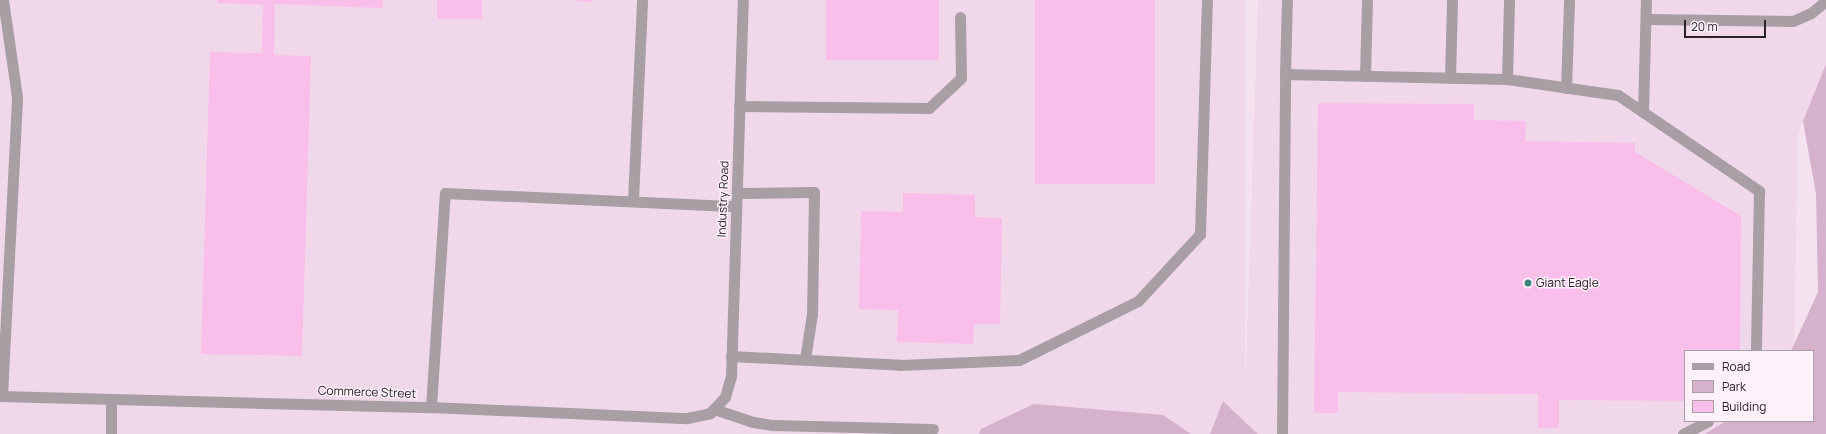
<!DOCTYPE html>
<html>
<head>
<meta charset="utf-8">
<style>
	body { margin:0 }
	#map { position:relative; width:1826px; height:434px; overflow:hidden; background:#f5e2ef; font-family:Manrope,sans-serif }
	div>[style] { position:absolute }
	.built>* { inset:0; background:#f1d7ea }
	.green>* { inset:0; background:#d5b1cb }
	.building>* { inset:0; background:#fabeea; transform-origin:0 0 }
	.service>* { height:11px; margin:-5.5px; padding:0 5.5px; transform-origin:5.5px; border-radius:5.5px; background:#a79fa4 }
	.minor>* { height:11px; margin:-5.5px; padding:0 5.5px; transform-origin:5.5px; border-radius:5.5px; background:#a79fa4 }
	.dots>* { width:11px; height:11px; translate:-50% -50%; box-sizing:border-box; border:2px solid #fdf1fa; border-radius:50% }
	span { translate:-50% -50%; white-space:nowrap; text-align:center; line-height:1.15; -webkit-text-stroke:3px #fdf1fa; paint-order:stroke }
	.street-label { font-size:12px; color:#292227 }
	.poi-label { font-size:12px; color:#292227 }
	.left { translate:0 -50%; text-align:left }
	.legend { position:absolute; left:1684px; top:350px; width:130px; height:72px; box-sizing:border-box; background:#fdf1fa; border:1px solid #a89ea6; margin:0; padding:5px 7px; list-style:none; font-size:12px; color:#292227 }
	.legend li { display:flex; align-items:center; gap:8px; height:20px }
	.legend b { width:20px; border:1px solid #a89ea6 }
	.scale { position:absolute; left:1684px; top:20px; width:82px; height:18px; box-sizing:border-box; border:2px solid #292227; border-top:0; padding-left:5px; font-size:12px; line-height:14px; white-space:nowrap; color:#292227; -webkit-text-stroke:3px #fdf1fa; paint-order:stroke }
</style>
</head>
<body>
<div id="map">
	<div class="built">
		<div style="clip-path:polygon(0 0,1246px 0,1245px 398px,1258px 0,1826px 0,1826px 64px,1798px 133px,1794px 351px,1685px 351px,1685px 421px,1763px 421px,1745px 434px,1245px 434px,1223px 402px,1210px 434px,1191px 434px,1163px 415px,981px 429px,979px 434px,0 434px)"></div>
	</div>
	<div class="green">
		<div style="clip-path:polygon(1826px 64px,1826px 434px,1705px 434px,1726px 421px,1813px 421px,1813px 351px,1791px 351px,1818px 292px,1816px 194px,1803px 121px)"></div>
		<div style="clip-path:polygon(1223px 401px,1245px 422px,1258px 434px,1210px 434px)"></div>
		<div style="clip-path:polygon(1034px 404px,1163px 415px,1191px 434px,979px 434px,981px 429px)"></div>
	</div>
	<div class="building">
		<div style="clip-path:polygon(217px 0,383px 0,383px 8px,275px 4px,274px 55px,311px 56px,302px 356px,201px 354px,210px 52px,262px 53px,263px 5px,217px 3px)"></div>
		<div style="left:437px;top:0;width:45px;height:19px"></div>
		<div style="clip-path:polygon(577px 0,592px 0,592px 2px,577px 1px)"></div>
		<div style="left:826px;top:0;width:113px;height:60px"></div>
		<div style="left:1035px;top:0;width:120px;height:184px"></div>
		<div style="clip-path:polygon(1318px 103px,1474px 104px,1474px 120px,1526px 121px,1525px 141px,1635px 143px,1635px 152px,1741px 216px,1740px 351px,1685px 351px,1685px 401px,1559px 400px,1559px 428px,1538px 428px,1538px 394px,1338px 392px,1338px 413px,1314px 413px)"></div>
		<div style="clip-path:polygon(903px 193px,975px 195px,975px 217px,1002px 218px,1000px 324px,974px 324px,973px 344px,897px 342px,898px 310px,859px 309px,861px 211px,903px 212px)"></div>
	</div>
	<div class="service">
		<div style="left:1646px;top:19px;width:147px;rotate:0.8deg"></div>
		<div style="left:1793px;top:21px;width:20px;rotate:-24deg"></div>
		<div style="left:1811px;top:13px;width:19px;rotate:-39deg"></div>
		<div style="left:1285px;top:74px;width:74px;rotate:-88.5deg"></div>
		<div style="left:1365px;top:76px;width:76px;rotate:-88.5deg"></div>
		<div style="left:1450px;top:78px;width:78px;rotate:-88.5deg"></div>
		<div style="left:1507px;top:79px;width:79px;rotate:-88.5deg"></div>
		<div style="left:1566px;top:88px;width:88px;rotate:-88deg"></div>
		<div style="left:739px;top:106px;width:190px;rotate:0.6deg"></div>
		<div style="left:929px;top:108px;width:44px;rotate:-43.2deg"></div>
		<div style="left:961px;top:78px;width:61px;rotate:-90.9deg"></div>
		<div style="left:1643px;top:112px;width:112px;rotate:-88.5deg"></div>
		<div style="left:737px;top:193px;width:77px;rotate:-0.7deg"></div>
		<div style="left:814px;top:192px;width:122px;rotate:90.9deg"></div>
		<div style="left:812px;top:314px;width:46px;rotate:98.8deg"></div>
		<div style="left:633px;top:201px;width:201px;rotate:-87.4deg"></div>
		<div style="left:731px;top:356px;width:169px;rotate:3deg"></div>
		<div style="left:900px;top:365px;width:119px;rotate:-2.4deg"></div>
		<div style="left:1019px;top:360px;width:133px;rotate:-26.4deg"></div>
		<div style="left:1138px;top:301px;width:91px;rotate:-47.2deg"></div>
		<div style="left:1200px;top:234px;width:234px;rotate:-88.3deg"></div>
		<div style="left:2px;top:396px;width:299px;rotate:-87.1deg"></div>
		<div style="left:17px;top:97px;width:98px;rotate:-98.2deg"></div>
		<div style="left:431px;top:407px;width:214px;rotate:-86.3deg"></div>
		<div style="left:445px;top:193px;width:291px;rotate:2.6deg"></div>
		<div style="left:714px;top:409px;width:41px;rotate:18.4deg"></div>
		<div style="left:753px;top:422px;width:20px;rotate:9deg"></div>
		<div style="left:773px;top:425px;width:160px;rotate:1.4deg"></div>
		<div style="left:111px;top:434px;width:35px;rotate:-90deg"></div>
		<div style="left:1282px;top:434px;width:360px;rotate:-89.5deg"></div>
		<div style="left:1285px;top:74px;width:222px;rotate:1.3deg"></div>
		<div style="left:1507px;top:79px;width:112px;rotate:8.2deg"></div>
		<div style="left:1618px;top:95px;width:171px;rotate:34.2deg"></div>
		<div style="left:1759px;top:191px;width:160px;rotate:91.1deg"></div>
		<div style="left:1683px;top:434px;width:28px;rotate:-27deg"></div>
	</div>
	<div class="minor">
		<div style="left:0;top:396px;width:431px;rotate:1.5deg"></div>
		<div style="left:431px;top:407px;width:256px;rotate:2.5deg"></div>
		<div style="left:687px;top:418px;width:24px;rotate:-12deg"></div>
		<div style="left:710px;top:413px;width:22px;rotate:-47deg"></div>
		<div style="left:725px;top:397px;width:22px;rotate:-74deg"></div>
		<div style="left:731px;top:376px;width:376px;rotate:-88.2deg"></div>
	</div>
	<div class="dots">
		<div style="left:1528px;top:283px;background:#3e857d"></div>
	</div>
	<div class="street-label">
		<span style="left:723px;top:199px;rotate:-88deg">Industry Road</span>
		<span style="left:367px;top:392px;rotate:2deg">Commerce Street</span>
	</div>
	<div class="poi-label">
		<span class="left" style="left:1536px;top:283px">Giant Eagle</span>
	</div>
	<ul class="legend">
	<li><b style="height:5px;background:#a79fa4"></b>Road</li>
	<li><b style="height:11px;background:#d5b1cb"></b>Park</li>
	<li><b style="height:11px;background:#fabeea"></b>Building</li>
	</ul>
	<div class="scale">20 m</div>
</div>
</body>
</html>
